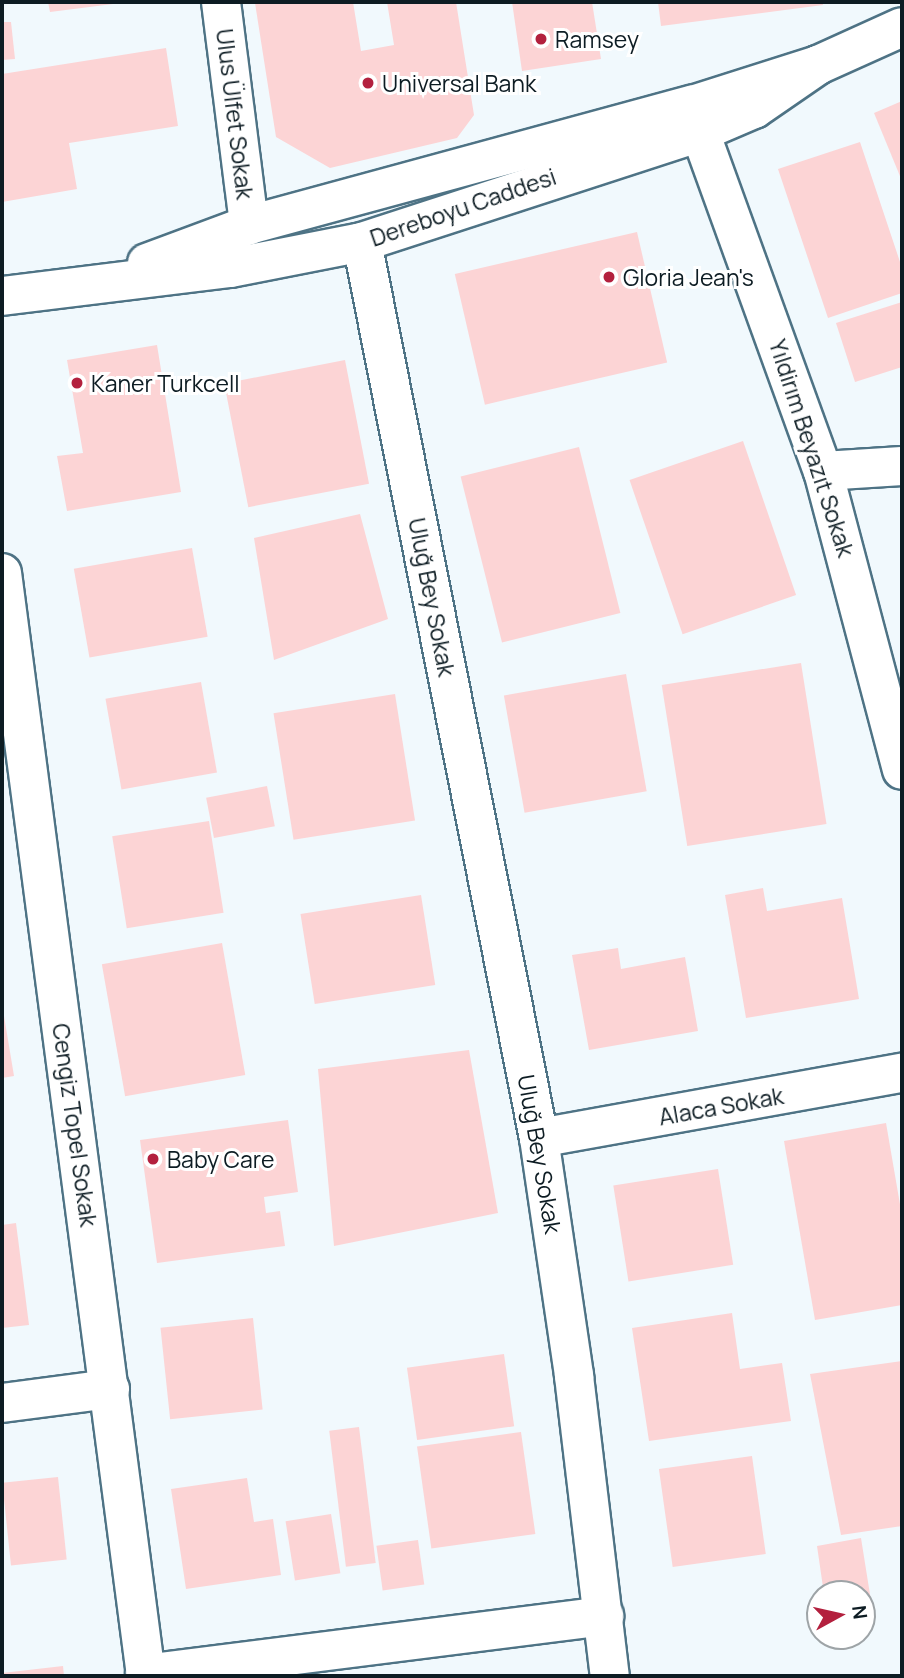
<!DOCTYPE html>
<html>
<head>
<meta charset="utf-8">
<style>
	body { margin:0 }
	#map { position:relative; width:904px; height:1678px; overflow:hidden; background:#f1f9fd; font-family:Manrope,sans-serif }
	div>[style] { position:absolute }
	.building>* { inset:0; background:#fcd4d5; transform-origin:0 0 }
	.roads { filter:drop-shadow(2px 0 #4e7385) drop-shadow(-2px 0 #4e7385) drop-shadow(0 2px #4e7385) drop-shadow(0 -2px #4e7385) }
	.minor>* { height:38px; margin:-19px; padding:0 19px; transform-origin:19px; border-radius:19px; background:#fff }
	.primary>* { height:38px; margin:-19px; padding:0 19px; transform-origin:19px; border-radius:19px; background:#fff }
	.dots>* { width:19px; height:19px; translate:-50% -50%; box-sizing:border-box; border:4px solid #fff; border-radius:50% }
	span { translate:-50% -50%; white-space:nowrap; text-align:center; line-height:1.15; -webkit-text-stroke:6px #fff; paint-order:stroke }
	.poi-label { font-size:23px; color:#0d1c23 }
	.left { translate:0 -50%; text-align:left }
	.street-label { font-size:23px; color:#0d1c23 }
	.frame { position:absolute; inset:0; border:4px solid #0d1c23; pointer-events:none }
	.north { position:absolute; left:806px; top:1580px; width:70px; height:70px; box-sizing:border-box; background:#fff; border:2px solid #9ea4a7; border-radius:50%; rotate:82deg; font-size:19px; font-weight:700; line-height:28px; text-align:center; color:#0d1c23 }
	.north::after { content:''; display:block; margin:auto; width:24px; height:32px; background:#b3203e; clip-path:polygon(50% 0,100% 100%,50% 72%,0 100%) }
</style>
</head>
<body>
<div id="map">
	<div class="building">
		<div style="clip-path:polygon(48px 2px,120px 2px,121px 3px,50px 12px)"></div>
		<div style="clip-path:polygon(353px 2px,361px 51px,394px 45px,387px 2px,456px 2px,474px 115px,457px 138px,330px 168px,276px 137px,255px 3px)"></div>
		<div style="clip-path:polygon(512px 2px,592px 2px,601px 59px,522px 71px)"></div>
		<div style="clip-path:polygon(658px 2px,822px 2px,823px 5px,661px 26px)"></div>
		<div style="clip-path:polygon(2px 22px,11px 22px,15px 59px,2px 60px)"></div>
		<div style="clip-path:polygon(166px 48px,178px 126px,69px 143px,77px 189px,2px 202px,2px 74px)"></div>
		<div style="clip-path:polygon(902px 101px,902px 181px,874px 113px)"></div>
		<div style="clip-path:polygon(860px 142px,902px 268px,902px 293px,828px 318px,778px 169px)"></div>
		<div style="left:637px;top:232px;width:134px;height:187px;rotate:77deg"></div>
		<div style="clip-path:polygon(902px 302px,902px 367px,855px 382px,836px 323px)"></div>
		<div style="clip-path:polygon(157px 345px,181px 492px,67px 511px,57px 456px,83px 453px,67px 360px)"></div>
		<div style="left:345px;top:360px;width:126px;height:123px;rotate:79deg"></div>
		<div style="left:743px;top:441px;width:163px;height:120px;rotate:71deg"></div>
		<div style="left:579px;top:447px;width:171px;height:122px;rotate:76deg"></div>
		<div style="clip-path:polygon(360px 514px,388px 619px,274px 660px,254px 538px)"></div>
		<div style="left:192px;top:548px;width:90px;height:120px;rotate:80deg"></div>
		<div style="left:801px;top:663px;width:163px;height:141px;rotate:81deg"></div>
		<div style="left:626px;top:674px;width:119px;height:124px;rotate:80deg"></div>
		<div style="left:201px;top:682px;width:92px;height:97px;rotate:80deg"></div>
		<div style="left:395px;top:694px;width:128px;height:123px;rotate:81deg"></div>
		<div style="left:267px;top:786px;width:41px;height:62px;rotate:79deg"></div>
		<div style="left:209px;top:821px;width:93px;height:98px;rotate:81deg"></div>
		<div style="clip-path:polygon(763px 888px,767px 911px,842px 898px,859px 999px,746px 1018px,725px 895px)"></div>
		<div style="left:421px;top:895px;width:91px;height:122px;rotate:81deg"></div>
		<div style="left:222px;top:943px;width:134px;height:122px;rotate:80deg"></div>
		<div style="clip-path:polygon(618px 948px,621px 969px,685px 957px,698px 1031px,589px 1050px,572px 955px)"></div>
		<div style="clip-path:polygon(2px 1004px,14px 1076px,2px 1078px)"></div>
		<div style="clip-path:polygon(469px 1050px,498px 1213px,334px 1246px,318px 1069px)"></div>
		<div style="clip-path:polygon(288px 1120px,298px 1192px,264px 1197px,266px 1213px,280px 1211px,285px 1246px,157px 1263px,140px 1140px)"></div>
		<div style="clip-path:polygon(886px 1123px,902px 1216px,902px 1305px,815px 1320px,784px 1141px)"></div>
		<div style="left:718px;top:1169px;width:97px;height:106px;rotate:81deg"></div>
		<div style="clip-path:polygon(16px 1223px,29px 1325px,2px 1328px,2px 1225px)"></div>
		<div style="clip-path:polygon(732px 1313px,740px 1369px,782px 1363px,791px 1421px,649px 1441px,632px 1328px)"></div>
		<div style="left:253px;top:1318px;width:92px;height:93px;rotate:84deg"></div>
		<div style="left:504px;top:1354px;width:73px;height:98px;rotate:82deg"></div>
		<div style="clip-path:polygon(902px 1361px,902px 1526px,841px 1535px,810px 1374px)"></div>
		<div style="left:359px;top:1427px;width:137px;height:30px;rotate:83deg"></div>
		<div style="left:521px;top:1432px;width:103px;height:105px;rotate:82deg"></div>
		<div style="left:752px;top:1456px;width:99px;height:94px;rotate:82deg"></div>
		<div style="left:58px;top:1477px;width:83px;height:56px;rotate:84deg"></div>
		<div style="clip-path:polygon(247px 1478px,254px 1522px,273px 1519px,281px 1575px,186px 1589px,171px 1489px)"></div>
		<div style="left:331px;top:1514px;width:60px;height:46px;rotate:81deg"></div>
		<div style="clip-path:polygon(861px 1538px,872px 1607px,862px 1609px,862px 1594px,824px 1594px,817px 1546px)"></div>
		<div style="left:418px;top:1540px;width:45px;height:42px;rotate:82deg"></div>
		<div style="clip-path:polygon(63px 1666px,64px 1676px,2px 1676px,2px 1673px)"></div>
	</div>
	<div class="roads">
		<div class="minor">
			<div style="left:221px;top:2px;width:225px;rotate:82.8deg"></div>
			<div style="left:700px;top:132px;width:361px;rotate:70.1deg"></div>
			<div style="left:823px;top:471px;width:309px;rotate:75.2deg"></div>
			<div style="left:362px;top:242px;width:913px;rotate:78.83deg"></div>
			<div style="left:539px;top:1138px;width:241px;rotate:81.6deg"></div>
			<div style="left:574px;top:1376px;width:302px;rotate:83.2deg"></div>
			<div style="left:823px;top:471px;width:79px;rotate:-3.6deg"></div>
			<div style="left:2px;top:573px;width:1112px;rotate:82.56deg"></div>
			<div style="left:539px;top:1138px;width:369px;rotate:-10.2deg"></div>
			<div style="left:2px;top:1403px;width:109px;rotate:-7.4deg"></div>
			<div style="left:145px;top:1674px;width:463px;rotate:-7.2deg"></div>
		</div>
		<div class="primary">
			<div style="left:147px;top:263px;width:109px;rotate:-20.4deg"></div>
			<div style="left:249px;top:225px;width:459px;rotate:-15.2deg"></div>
			<div style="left:692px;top:105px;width:132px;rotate:-17.6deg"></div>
			<div style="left:818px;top:65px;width:92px;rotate:-24.3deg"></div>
			<div style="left:2px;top:296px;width:230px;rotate:-7deg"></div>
			<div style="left:230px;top:268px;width:135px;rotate:-11.1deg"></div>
			<div style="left:362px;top:242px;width:355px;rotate:-18deg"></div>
			<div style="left:700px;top:132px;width:59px;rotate:-23.1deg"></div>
			<div style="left:754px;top:109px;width:78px;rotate:-34.5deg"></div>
		</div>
	</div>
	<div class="dots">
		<div style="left:541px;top:39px;background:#b3203e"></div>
		<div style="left:368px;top:83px;background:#b3203e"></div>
		<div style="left:609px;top:277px;background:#b3203e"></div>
		<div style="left:77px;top:383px;background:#b3203e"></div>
		<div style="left:153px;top:1159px;background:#b3203e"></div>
	</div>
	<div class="poi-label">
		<span class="left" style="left:555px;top:39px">Ramsey</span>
		<span class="left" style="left:382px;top:83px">Universal Bank</span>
		<span class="left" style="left:623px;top:277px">Gloria Jean's</span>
		<span class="left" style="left:91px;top:383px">Kaner Turkcell</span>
		<span class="left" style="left:167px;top:1159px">Baby Care</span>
	</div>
	<div class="street-label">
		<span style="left:235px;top:114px;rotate:83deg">Ulus Ülfet Sokak</span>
		<span style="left:463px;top:207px;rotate:-19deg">Dereboyu Caddesi</span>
		<span style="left:812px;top:448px;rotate:72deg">Yıldirım Beyazıt Sokak</span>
		<span style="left:432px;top:597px;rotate:79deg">Uluğ Bey Sokak</span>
		<span style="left:721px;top:1106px;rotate:-10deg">Alaca Sokak</span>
		<span style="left:75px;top:1125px;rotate:82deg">Cengiz Topel Sokak</span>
		<span style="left:540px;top:1154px;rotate:80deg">Uluğ Bey Sokak</span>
	</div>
	<div class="frame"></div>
	<div class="north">N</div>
</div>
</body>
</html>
